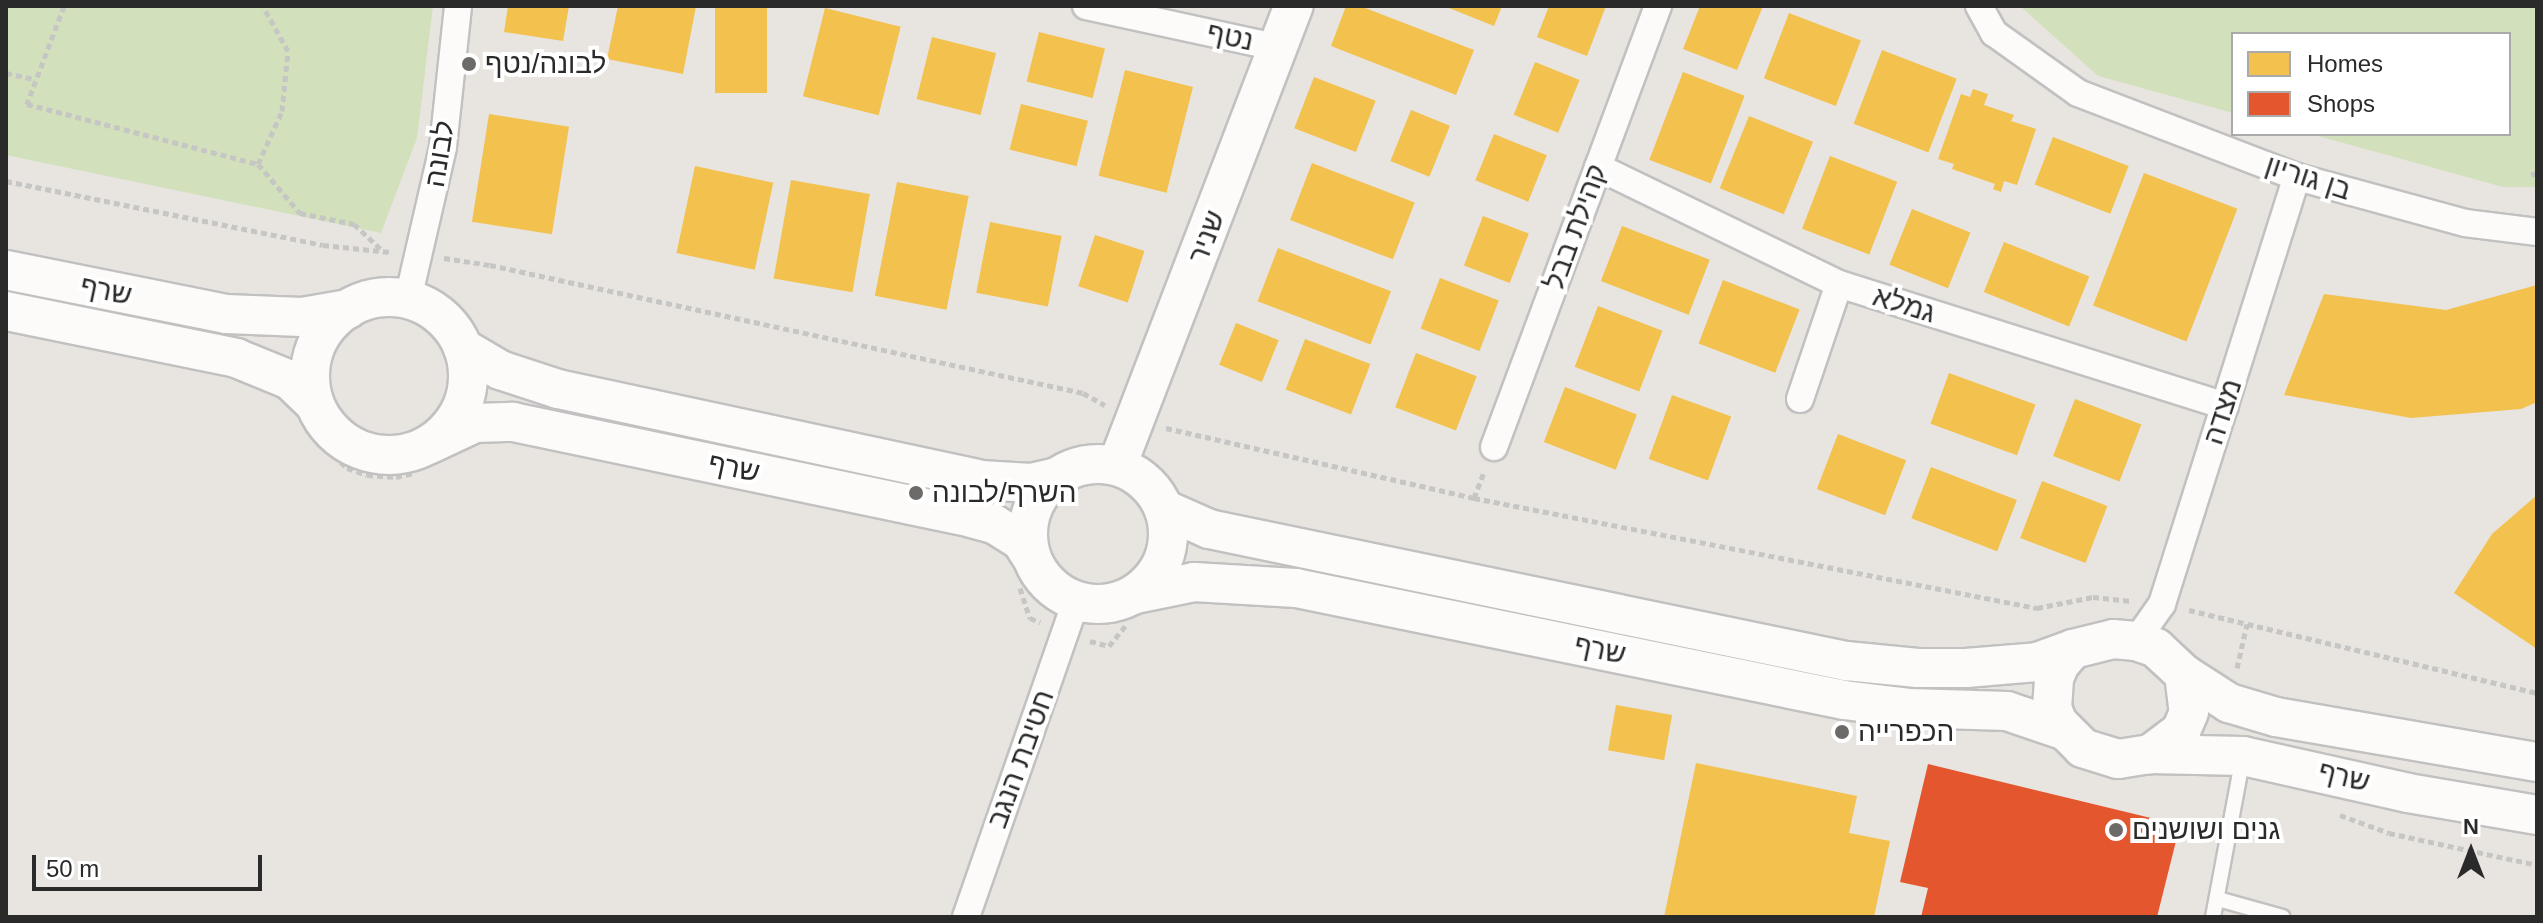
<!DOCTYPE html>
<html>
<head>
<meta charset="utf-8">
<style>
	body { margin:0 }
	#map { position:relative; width:2543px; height:923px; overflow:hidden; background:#e8e4e0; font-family:Helvetica,"Noto Sans Hebrew",sans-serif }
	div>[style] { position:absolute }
	.green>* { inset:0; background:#d2e1bb }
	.homes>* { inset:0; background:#f2c14e; transform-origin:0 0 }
	.shops>* { inset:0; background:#e4572e }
	.path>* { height:5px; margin-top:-2.5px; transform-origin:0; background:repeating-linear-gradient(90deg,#c6c6c5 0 6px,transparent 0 10px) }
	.roads { filter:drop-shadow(2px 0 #c2c1c1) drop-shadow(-2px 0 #c2c1c1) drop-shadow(0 2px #c2c1c1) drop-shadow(0 -2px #c2c1c1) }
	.lane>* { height:14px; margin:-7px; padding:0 7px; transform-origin:7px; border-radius:7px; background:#fcfbfa }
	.street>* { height:26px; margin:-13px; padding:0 13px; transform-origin:13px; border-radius:13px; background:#fcfbfa }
	.secondary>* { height:38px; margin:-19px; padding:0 19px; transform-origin:19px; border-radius:19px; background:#fcfbfa }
	.secondary>.ring { margin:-19px; padding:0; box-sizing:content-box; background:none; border:38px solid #fcfbfa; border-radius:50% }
	.dots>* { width:22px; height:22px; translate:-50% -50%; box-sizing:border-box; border:4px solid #fff; border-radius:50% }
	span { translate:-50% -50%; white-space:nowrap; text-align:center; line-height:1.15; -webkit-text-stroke:8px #fff; paint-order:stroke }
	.street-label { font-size:28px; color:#2a2a2a }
	.poi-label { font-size:28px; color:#2a2a2a }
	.left { translate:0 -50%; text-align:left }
	.frame { position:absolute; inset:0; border:8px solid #2a2a2a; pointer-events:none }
	.legend { position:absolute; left:2231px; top:32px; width:280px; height:104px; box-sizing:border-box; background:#fff; border:2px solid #aaa; margin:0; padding:10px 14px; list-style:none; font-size:24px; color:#2a2a2a }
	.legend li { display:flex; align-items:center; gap:16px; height:40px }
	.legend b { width:40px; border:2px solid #aaa }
	.north { position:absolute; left:2431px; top:811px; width:80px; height:80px; -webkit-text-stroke:6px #fff; paint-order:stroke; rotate:0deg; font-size:22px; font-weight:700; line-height:32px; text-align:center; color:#2a2a2a }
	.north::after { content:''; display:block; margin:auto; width:28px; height:36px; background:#2a2a2a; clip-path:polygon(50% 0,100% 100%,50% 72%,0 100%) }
	.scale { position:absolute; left:32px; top:855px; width:230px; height:36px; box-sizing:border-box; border:4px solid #2a2a2a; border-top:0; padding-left:10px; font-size:24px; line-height:28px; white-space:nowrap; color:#2a2a2a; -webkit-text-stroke:6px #fff; paint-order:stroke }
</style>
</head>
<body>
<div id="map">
	<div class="green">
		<div style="clip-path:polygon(6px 6px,433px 6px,417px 138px,381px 233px,6px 155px)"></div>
		<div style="clip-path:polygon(2020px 6px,2537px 6px,2537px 187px,2503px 187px,2311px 134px,2509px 134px,2509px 34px,2233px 34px,2233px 113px,2098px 76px)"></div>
	</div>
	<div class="homes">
		<div style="clip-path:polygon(508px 6px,569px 6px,563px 41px,504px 32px)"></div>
		<div style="clip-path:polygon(618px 6px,696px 6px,683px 74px,607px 59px)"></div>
		<div style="left:715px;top:6px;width:52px;height:87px"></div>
		<div style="clip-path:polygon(1346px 6px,1360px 6px,1474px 50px,1456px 95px,1331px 46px)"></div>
		<div style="clip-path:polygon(1444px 6px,1502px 6px,1494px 26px)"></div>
		<div style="clip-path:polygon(1549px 6px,1606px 6px,1587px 56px,1537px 37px)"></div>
		<div style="clip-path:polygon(1700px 6px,1763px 6px,1737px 70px,1683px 49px)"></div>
		<div style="left:825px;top:8px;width:78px;height:91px;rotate:14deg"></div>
		<div style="left:1789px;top:13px;width:77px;height:70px;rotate:21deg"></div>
		<div style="left:1039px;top:32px;width:68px;height:51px;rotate:14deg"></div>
		<div style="left:932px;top:37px;width:66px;height:64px;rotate:14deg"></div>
		<div style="left:1882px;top:50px;width:80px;height:79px;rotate:21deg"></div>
		<div style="left:1535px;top:62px;width:48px;height:57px;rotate:22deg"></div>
		<div style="left:1125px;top:70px;width:70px;height:109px;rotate:14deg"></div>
		<div style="left:1683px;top:72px;width:66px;height:94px;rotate:21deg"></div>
		<div style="left:1314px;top:77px;width:66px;height:55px;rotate:21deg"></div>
		<div style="clip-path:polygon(1973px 89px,1988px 94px,1984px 105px,2014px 115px,2011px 121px,2036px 129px,2017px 185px,2004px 181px,2001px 192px,1993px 189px,1995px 184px,1952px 169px,1954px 164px,1938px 159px,1961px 94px,1970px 97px)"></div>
		<div style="left:1021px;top:104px;width:69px;height:47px;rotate:14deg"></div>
		<div style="left:1411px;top:110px;width:42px;height:55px;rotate:22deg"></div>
		<div style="left:489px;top:114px;width:81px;height:109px;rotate:9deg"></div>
		<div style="left:1749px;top:116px;width:69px;height:78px;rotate:22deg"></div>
		<div style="left:1494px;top:134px;width:57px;height:50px;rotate:22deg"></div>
		<div style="left:2053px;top:137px;width:81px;height:51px;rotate:21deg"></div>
		<div style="left:1830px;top:156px;width:72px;height:78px;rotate:21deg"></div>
		<div style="left:1312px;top:163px;width:110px;height:61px;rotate:21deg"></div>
		<div style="left:695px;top:166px;width:80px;height:89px;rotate:12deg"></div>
		<div style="left:2144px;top:173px;width:100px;height:142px;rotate:21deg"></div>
		<div style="left:791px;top:180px;width:80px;height:100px;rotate:10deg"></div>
		<div style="left:897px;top:182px;width:73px;height:116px;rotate:11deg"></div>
		<div style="left:1912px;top:209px;width:63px;height:60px;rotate:22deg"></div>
		<div style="left:1483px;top:216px;width:49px;height:53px;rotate:21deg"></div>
		<div style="left:990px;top:222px;width:73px;height:72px;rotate:11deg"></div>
		<div style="left:1622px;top:226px;width:94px;height:59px;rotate:21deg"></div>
		<div style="left:1095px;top:235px;width:52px;height:54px;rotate:18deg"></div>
		<div style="left:2004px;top:242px;width:92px;height:54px;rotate:22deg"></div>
		<div style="left:1278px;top:248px;width:121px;height:57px;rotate:21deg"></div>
		<div style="left:1440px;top:278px;width:63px;height:54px;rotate:21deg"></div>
		<div style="left:1723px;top:280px;width:82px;height:68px;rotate:21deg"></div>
		<div style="clip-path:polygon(2537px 285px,2537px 402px,2521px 409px,2411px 418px,2284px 395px,2324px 294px,2446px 310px)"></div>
		<div style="left:1598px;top:306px;width:69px;height:65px;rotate:21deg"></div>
		<div style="left:1236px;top:323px;width:46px;height:45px;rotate:22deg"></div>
		<div style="left:1305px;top:339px;width:70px;height:54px;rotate:21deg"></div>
		<div style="left:1416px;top:353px;width:65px;height:58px;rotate:21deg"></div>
		<div style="left:1949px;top:373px;width:92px;height:54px;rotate:20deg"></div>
		<div style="left:1565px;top:387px;width:77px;height:59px;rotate:21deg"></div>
		<div style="left:1672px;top:395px;width:63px;height:68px;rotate:20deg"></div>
		<div style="left:2075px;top:399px;width:71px;height:61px;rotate:21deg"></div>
		<div style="left:1838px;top:434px;width:73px;height:59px;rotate:21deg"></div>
		<div style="left:1931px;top:467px;width:92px;height:55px;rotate:21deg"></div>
		<div style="left:2042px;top:481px;width:70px;height:61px;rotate:21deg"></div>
		<div style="clip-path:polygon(2537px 495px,2537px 649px,2454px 593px,2492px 534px)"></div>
		<div style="left:1616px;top:705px;width:57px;height:46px;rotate:10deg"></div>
		<div style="clip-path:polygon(1696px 763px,1857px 796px,1849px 833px,1890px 841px,1874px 917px,1664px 917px)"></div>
	</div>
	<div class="shops">
		<div style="clip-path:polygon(1928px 764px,2180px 825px,2157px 917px,1921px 917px,1928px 888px,1900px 882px)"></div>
	</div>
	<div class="path">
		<div style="left:64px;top:6px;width:105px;rotate:110.7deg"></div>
		<div style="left:27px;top:104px;width:239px;rotate:14.6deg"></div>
		<div style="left:258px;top:164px;width:58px;rotate:-65.6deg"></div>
		<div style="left:282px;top:111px;width:60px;rotate:-84.3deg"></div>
		<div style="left:288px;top:51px;width:51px;rotate:-119.1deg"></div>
		<div style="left:6px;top:73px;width:30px;rotate:12deg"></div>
		<div style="left:258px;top:164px;width:65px;rotate:49.4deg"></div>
		<div style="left:300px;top:213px;width:55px;rotate:11.5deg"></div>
		<div style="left:354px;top:224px;width:40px;rotate:43deg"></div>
		<div style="left:2531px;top:175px;width:6px;rotate:-18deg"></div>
		<div style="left:6px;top:181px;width:323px;rotate:11.4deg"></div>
		<div style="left:323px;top:245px;width:67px;rotate:6deg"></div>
		<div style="left:444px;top:258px;width:47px;rotate:8.7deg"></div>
		<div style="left:490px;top:265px;width:607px;rotate:12.18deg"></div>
		<div style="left:1083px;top:393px;width:25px;rotate:29deg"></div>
		<div style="left:1166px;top:428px;width:316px;rotate:12.8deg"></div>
		<div style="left:1474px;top:498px;width:574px;rotate:11.06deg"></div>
		<div style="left:2037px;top:608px;width:57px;rotate:-11.1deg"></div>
		<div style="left:2093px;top:597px;width:39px;rotate:6deg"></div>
		<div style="left:312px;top:434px;width:49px;rotate:44.2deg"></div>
		<div style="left:347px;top:468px;width:21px;rotate:19deg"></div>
		<div style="left:367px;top:475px;width:29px;rotate:4deg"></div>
		<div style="left:396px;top:477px;width:18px;rotate:-13deg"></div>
		<div style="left:1474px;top:498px;width:30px;rotate:-69deg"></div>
		<div style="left:1020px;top:588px;width:32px;rotate:72deg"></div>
		<div style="left:1030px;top:618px;width:11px;rotate:22deg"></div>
		<div style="left:2189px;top:610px;width:358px;rotate:13.4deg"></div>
		<div style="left:1090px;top:641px;width:20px;rotate:15deg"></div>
		<div style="left:1109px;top:646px;width:26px;rotate:-51deg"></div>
		<div style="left:2237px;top:668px;width:45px;rotate:-77.2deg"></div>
		<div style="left:2340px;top:815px;width:52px;rotate:20.2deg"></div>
		<div style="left:2389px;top:833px;width:151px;rotate:12.2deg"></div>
	</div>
	<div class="roads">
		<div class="lane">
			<div style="left:2218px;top:899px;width:67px;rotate:15.5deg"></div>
			<div style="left:2213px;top:917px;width:164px;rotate:-79.4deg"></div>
		</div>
		<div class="street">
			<div style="left:1086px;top:6px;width:198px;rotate:12.2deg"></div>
			<div style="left:1979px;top:6px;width:31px;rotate:61deg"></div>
			<div style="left:1994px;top:33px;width:103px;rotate:35.5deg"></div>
			<div style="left:2078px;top:93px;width:235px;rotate:21deg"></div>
			<div style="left:2297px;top:177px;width:174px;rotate:15.3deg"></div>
			<div style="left:2465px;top:223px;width:73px;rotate:7.1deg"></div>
			<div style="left:1598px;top:167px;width:268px;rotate:25.9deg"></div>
			<div style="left:1839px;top:284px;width:405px;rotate:17.5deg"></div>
			<div style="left:408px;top:299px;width:156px;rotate:-77deg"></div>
			<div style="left:443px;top:147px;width:142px;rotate:-83.9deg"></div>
			<div style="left:1800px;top:399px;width:121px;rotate:-71.3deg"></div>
			<div style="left:1494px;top:447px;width:471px;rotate:-69.6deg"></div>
			<div style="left:2136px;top:641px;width:45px;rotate:-54.9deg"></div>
			<div style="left:2162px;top:604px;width:448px;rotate:-72.5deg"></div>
			<div style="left:966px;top:917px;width:334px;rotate:-70.8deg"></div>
		</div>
		<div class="secondary">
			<div style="left:6px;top:270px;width:224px;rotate:11.3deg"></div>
			<div style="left:226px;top:314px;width:76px;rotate:2.3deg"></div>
			<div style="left:302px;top:317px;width:47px;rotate:-9.9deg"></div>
			<div class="ring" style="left:310px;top:297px;width:120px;height:120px"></div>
			<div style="left:6px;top:311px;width:235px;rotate:11.5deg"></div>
			<div style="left:236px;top:358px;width:58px;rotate:22.2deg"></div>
			<div style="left:290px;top:380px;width:33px;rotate:44deg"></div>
			<div style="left:463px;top:348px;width:43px;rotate:30.7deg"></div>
			<div style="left:500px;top:370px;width:61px;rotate:18.1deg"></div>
			<div style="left:558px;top:389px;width:433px;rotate:12.1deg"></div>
			<div style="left:981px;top:480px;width:50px;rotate:3.4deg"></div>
			<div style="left:1031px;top:483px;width:27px;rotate:-13deg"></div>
			<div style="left:430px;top:444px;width:50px;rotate:-25deg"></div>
			<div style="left:475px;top:423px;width:38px;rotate:-2deg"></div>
			<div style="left:513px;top:422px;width:457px;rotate:11.8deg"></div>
			<div style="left:960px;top:515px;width:35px;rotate:15deg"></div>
			<div style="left:994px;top:524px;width:32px;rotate:32deg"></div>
			<div style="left:1021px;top:541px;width:17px;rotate:57deg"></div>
			<div class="ring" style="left:1028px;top:464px;width:102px;height:102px"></div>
			<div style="left:1117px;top:466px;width:493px;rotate:-69deg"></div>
			<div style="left:1164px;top:509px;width:49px;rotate:24deg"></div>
			<div style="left:1209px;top:529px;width:651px;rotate:11.71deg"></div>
			<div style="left:1846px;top:661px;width:72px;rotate:5.6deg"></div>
			<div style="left:1918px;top:668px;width:48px"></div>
			<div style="left:1966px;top:668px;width:71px;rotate:-4.8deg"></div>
			<div style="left:2037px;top:662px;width:38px;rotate:-20deg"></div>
			<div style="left:1136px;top:594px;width:59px;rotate:-11.7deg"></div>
			<div style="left:1194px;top:582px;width:102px;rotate:3.4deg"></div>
			<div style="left:1296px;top:588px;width:559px;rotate:11.55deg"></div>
			<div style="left:1844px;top:700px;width:65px;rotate:7deg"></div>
			<div style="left:1909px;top:708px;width:98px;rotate:1.8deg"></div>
			<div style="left:2007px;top:711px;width:59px;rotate:18.7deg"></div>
			<div style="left:2113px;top:639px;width:23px;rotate:5deg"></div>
			<div style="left:2136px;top:641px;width:21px;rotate:19deg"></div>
			<div style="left:2156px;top:648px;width:38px;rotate:43deg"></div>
			<div style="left:2184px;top:674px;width:38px;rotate:83deg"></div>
			<div style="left:2189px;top:712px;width:21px;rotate:113deg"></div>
			<div style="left:2181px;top:731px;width:39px;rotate:143deg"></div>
			<div style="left:2150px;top:754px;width:32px;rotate:171deg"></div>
			<div style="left:2118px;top:759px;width:37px;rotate:-163deg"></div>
			<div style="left:2083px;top:748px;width:35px;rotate:-135deg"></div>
			<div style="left:2058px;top:723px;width:16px;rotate:-112deg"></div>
			<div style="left:2052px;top:708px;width:30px;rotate:-86deg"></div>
			<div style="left:2054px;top:678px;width:15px;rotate:-67deg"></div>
			<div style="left:2060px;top:664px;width:20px;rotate:-49deg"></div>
			<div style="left:2073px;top:649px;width:41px;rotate:-14deg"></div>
			<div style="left:2184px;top:674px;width:54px;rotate:32.8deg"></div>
			<div style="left:2229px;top:703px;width:49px;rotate:16.6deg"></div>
			<div style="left:2276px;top:717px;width:265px;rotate:9.8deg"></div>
			<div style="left:2150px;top:754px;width:93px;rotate:1.2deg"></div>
			<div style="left:2243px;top:756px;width:169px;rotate:12.6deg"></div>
			<div style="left:2408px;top:793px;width:131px;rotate:9.7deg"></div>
		</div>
	</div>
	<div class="dots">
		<div style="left:469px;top:64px;background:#6c6b6a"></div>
		<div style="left:916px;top:493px;background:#6c6b6a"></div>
		<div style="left:1842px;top:732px;background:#6c6b6a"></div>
		<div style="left:2116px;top:830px;background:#6c6b6a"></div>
	</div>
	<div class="street-label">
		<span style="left:1230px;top:37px;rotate:12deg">נטף</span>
		<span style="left:440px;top:154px;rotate:-81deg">לבונה</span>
		<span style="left:2308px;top:178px;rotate:18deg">בן גוריון</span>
		<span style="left:1576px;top:227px;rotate:-70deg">קהילת בבל</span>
		<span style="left:1207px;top:237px;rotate:-69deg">שניר</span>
		<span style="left:106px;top:291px;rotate:12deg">שרף</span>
		<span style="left:1904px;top:305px;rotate:17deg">גמלא</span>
		<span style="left:2223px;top:412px;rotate:-72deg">מצדה</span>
		<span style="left:734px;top:468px;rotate:12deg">שרף</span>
		<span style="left:1600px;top:650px;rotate:12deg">שרף</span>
		<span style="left:1021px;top:759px;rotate:-70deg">חטיבת הנגב</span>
		<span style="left:2344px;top:777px;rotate:14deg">שרף</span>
	</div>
	<div class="poi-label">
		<span class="left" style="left:485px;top:64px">לבונה/נטף</span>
		<span class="left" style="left:932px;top:493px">השרף/לבונה</span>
		<span class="left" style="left:1858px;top:732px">הכפרייה</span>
		<span class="left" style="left:2132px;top:830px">גנים ושושנים</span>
	</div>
	<div class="frame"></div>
	<ul class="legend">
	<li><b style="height:22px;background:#f2c14e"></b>Homes</li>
	<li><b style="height:22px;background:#e4572e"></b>Shops</li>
	</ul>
	<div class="north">N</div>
	<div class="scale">50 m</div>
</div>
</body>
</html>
